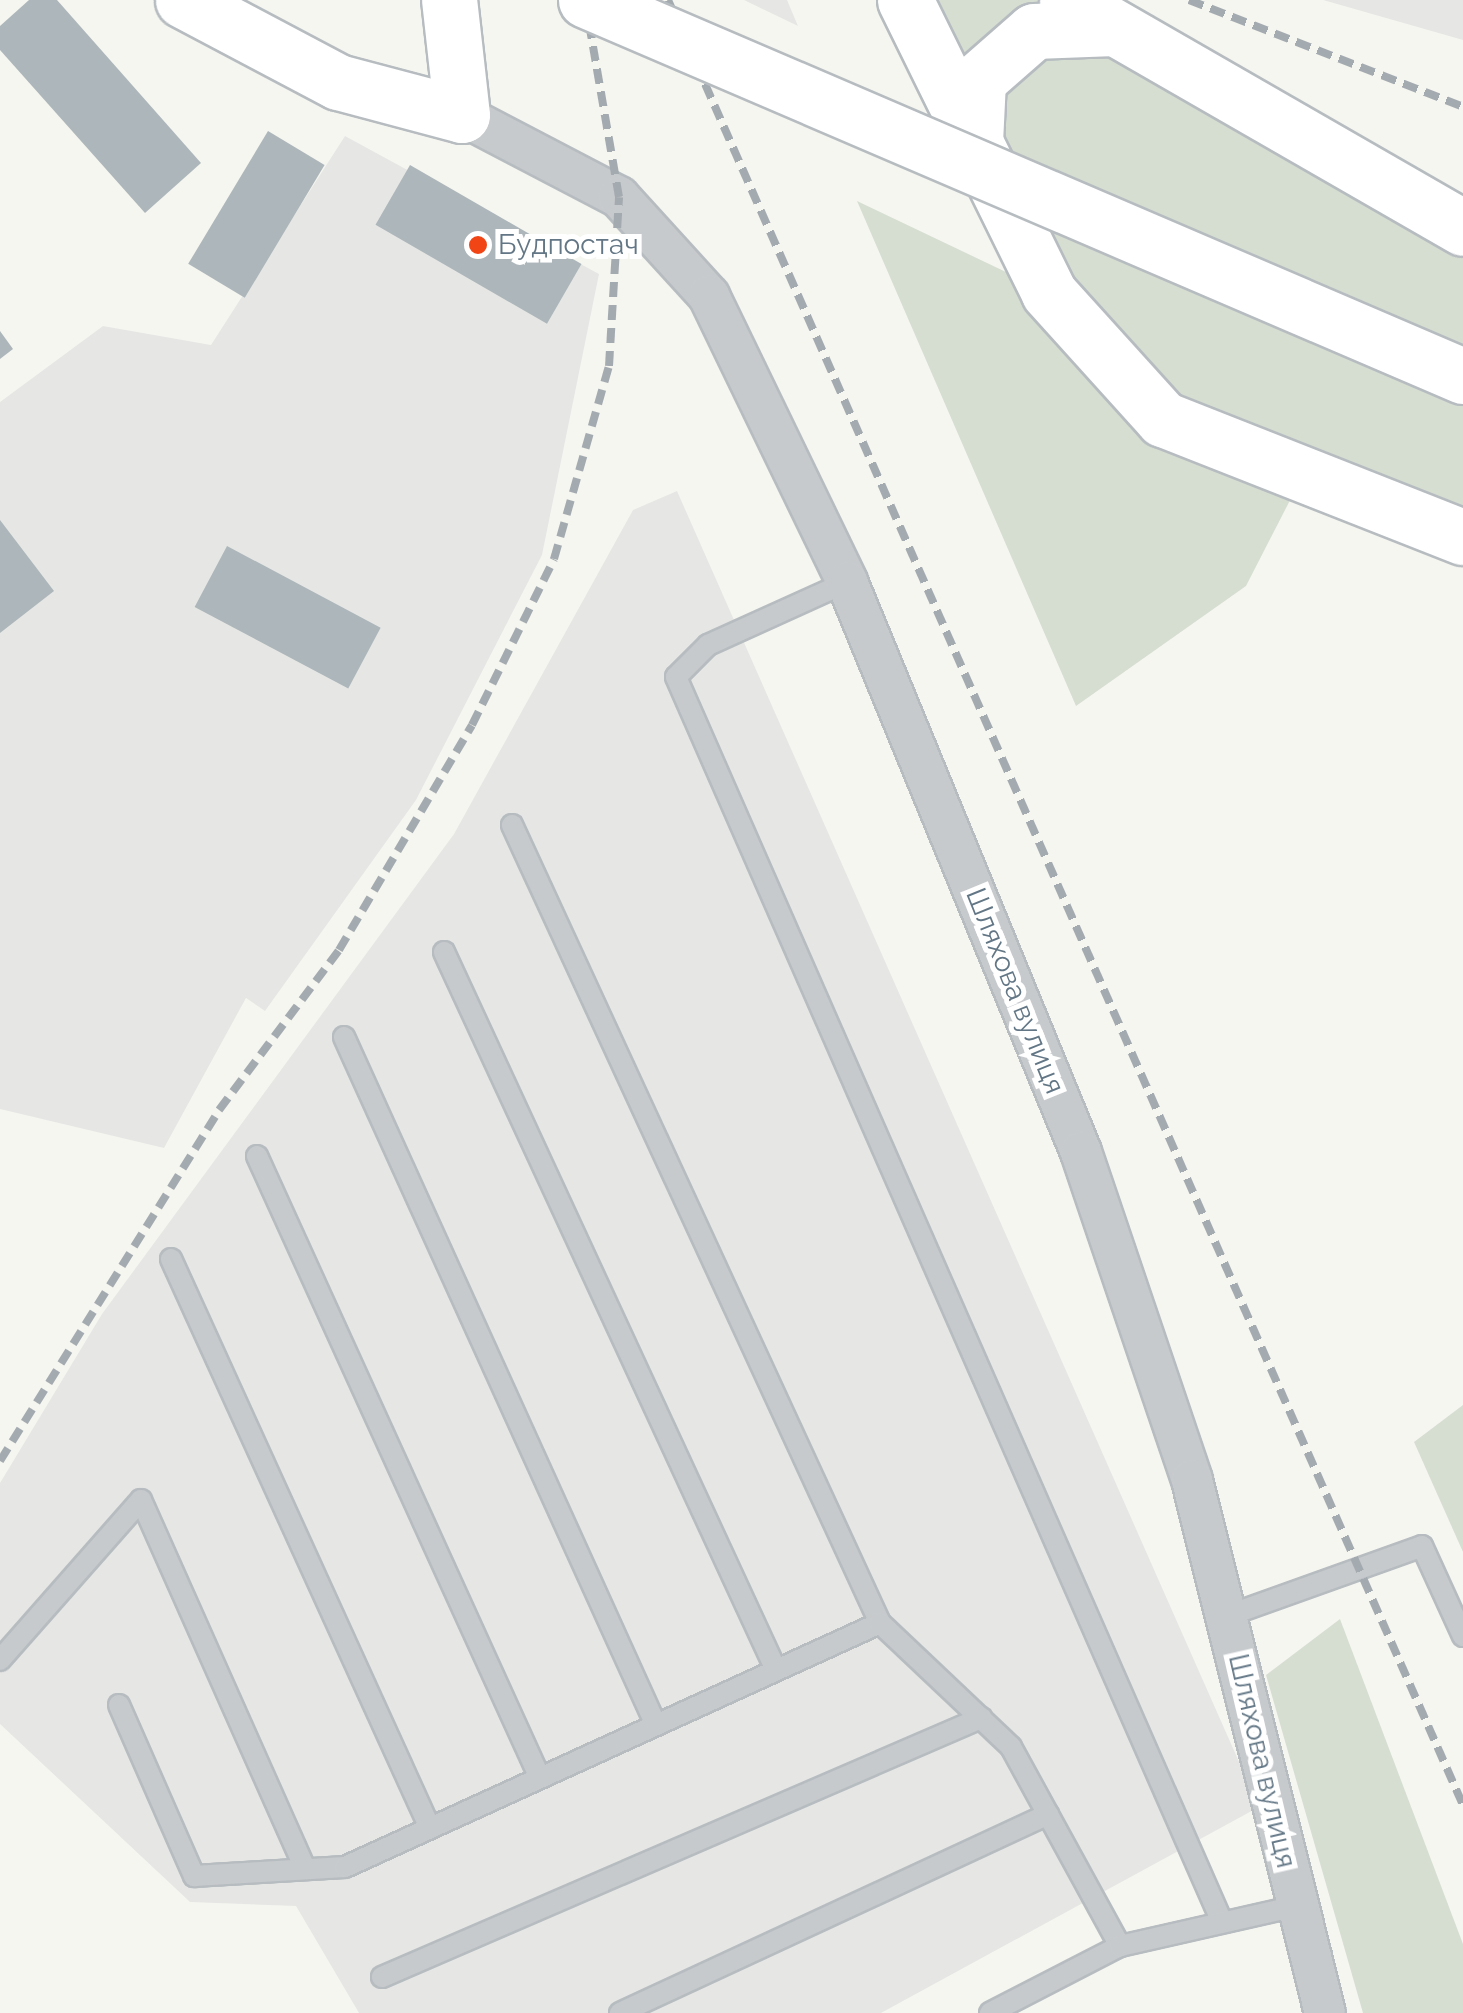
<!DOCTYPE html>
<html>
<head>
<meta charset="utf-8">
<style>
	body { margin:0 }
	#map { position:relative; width:1463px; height:2013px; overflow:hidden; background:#f6f6f1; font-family:Raleway,sans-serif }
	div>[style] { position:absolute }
	.built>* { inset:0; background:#e6e7e5 }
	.green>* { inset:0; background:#d6ded2 }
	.building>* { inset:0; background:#adb6ba; transform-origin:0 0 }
	.roads { filter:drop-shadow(2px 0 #b6bcc0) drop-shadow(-2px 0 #b6bcc0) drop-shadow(0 2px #b6bcc0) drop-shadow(0 -2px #b6bcc0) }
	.lane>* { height:20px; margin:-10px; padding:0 10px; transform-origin:10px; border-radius:10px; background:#c7cacd }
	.street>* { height:40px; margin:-20px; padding:0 20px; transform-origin:20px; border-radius:20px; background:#c7cacd }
	.secondary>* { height:55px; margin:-27.5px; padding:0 27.5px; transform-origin:27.5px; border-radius:27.5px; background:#fff }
	.rail>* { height:8px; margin-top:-4px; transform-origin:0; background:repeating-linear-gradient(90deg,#a4abb0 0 15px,transparent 0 23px) }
	.bridges { filter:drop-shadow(2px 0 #b6bcc0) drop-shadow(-2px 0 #b6bcc0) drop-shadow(0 2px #b6bcc0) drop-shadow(0 -2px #b6bcc0) }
	.secondary-bridge>* { height:55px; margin:-27.5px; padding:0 27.5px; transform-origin:27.5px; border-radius:27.5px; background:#fff }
	.dots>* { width:28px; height:28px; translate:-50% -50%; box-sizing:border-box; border:5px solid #fff; border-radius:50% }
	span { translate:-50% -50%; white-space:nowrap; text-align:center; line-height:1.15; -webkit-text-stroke:10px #fff; paint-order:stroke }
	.poi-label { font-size:28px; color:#627685 }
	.left { translate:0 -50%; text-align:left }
	.street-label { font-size:28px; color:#627685 }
</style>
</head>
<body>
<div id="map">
	<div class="built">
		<div style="clip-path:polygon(744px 0,787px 0,798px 26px)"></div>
		<div style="clip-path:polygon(1323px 0,1463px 0,1463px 40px)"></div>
		<div style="clip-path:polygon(345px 136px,599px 274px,542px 555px,416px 800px,265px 1011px,246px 998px,164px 1148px,0 1109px,0 402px,103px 326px,211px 345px)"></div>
		<div style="clip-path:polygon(677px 491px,1259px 1807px,881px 2013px,359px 2013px,296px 1906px,190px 1902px,0 1724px,0 1483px,102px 1314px,454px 834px,633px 510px)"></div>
	</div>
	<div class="green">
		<div style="clip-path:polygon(905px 0,1067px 0,1463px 228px,1463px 537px,1303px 475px,1246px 586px,1076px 706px,857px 201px,1048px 292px)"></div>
		<div style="clip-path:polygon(1463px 1405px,1463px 1552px,1414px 1442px)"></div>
		<div style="clip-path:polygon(1340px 1619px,1463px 1944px,1463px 2013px,1363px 2013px,1266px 1675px)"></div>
	</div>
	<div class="building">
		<div style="clip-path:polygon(29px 0,57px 0,201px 163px,145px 213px,0 50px,0 26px)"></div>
		<div style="left:268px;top:131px;width:66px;height:155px;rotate:31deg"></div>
		<div style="left:410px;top:165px;width:198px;height:69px;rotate:30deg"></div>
		<div style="clip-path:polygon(0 331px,13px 349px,0 359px)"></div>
		<div style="clip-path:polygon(0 520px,54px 591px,0 633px)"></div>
		<div style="left:227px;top:546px;width:174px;height:69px;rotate:28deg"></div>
	</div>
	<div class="roads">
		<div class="lane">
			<div style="left:847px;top:582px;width:153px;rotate:155.6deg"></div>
			<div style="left:708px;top:645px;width:45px;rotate:135deg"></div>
			<div style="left:676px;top:677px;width:1359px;rotate:66.32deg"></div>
			<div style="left:512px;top:825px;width:879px;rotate:65.24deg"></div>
			<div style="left:444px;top:952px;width:791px;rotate:65.18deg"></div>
			<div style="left:344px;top:1037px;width:755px;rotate:65.61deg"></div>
			<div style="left:257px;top:1156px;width:683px;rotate:65.54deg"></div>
			<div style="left:171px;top:1259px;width:625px;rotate:65.53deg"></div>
			<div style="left:1227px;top:1616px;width:207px;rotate:-19.7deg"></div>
			<div style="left:1422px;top:1546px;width:99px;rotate:65.5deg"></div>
			<div style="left:0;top:1660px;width:213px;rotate:-48.6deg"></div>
			<div style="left:141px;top:1500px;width:404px;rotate:66deg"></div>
			<div style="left:119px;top:1705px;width:187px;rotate:66.3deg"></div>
			<div style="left:194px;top:1876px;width:151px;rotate:-3.4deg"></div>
			<div style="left:345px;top:1867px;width:588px;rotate:-24.52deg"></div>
			<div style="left:880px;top:1623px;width:180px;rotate:43.4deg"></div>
			<div style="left:1011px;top:1747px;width:227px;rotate:61.3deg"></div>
			<div style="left:382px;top:1977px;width:653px;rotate:-23.38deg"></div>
			<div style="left:620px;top:2013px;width:472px;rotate:-24.9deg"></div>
			<div style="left:990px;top:2013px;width:146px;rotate:-27.3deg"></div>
			<div style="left:1120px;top:1946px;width:180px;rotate:-12.8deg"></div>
		</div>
		<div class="street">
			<div style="left:462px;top:115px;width:177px;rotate:27.6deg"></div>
			<div style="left:619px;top:197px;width:134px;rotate:47.7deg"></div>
			<div style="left:709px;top:296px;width:318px;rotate:64.2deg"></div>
			<div style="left:847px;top:582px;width:616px;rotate:67.68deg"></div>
			<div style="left:1081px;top:1152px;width:346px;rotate:71.3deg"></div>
			<div style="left:1192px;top:1480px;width:549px;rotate:75.99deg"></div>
		</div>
		<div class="secondary">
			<div style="left:183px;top:0;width:175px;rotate:27.9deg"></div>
			<div style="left:338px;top:82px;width:128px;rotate:14.9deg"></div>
			<div style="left:462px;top:115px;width:116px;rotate:-96.4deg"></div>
			<div style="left:905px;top:0;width:326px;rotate:63.8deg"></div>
			<div style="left:1049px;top:293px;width:170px;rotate:47.9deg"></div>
			<div style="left:1163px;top:419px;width:322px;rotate:21.5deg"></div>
			<div style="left:1067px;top:0;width:457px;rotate:29.9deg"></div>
			<div style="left:975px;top:142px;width:62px;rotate:-87.2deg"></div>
			<div style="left:978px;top:80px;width:74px;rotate:-41.2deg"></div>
			<div style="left:1034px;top:31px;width:80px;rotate:-2.1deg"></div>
		</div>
	</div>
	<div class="rail">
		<div style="left:668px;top:0;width:1972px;rotate:66.23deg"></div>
		<div style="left:1189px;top:0;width:294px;rotate:21.3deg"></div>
		<div style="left:0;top:1461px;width:414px;rotate:-58deg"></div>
		<div style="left:219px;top:1110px;width:200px;rotate:-53.1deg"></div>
		<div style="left:339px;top:950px;width:261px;rotate:-59.4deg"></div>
		<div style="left:472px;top:725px;width:185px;rotate:-63.7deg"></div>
		<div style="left:554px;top:559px;width:201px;rotate:-74.1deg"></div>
		<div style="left:609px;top:366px;width:169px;rotate:-86.6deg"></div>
		<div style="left:619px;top:197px;width:200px;rotate:-99.8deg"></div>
	</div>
	<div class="bridges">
		<div class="secondary-bridge">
			<div style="left:586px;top:0;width:954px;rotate:23.21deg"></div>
		</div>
	</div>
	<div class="dots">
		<div style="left:478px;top:245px;background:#f14516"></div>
	</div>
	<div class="poi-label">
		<span class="left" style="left:498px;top:245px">Будпостач</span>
	</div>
	<div class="street-label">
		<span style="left:1015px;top:991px;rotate:68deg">Шляхова вулиця</span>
		<span style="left:1262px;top:1761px;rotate:77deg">Шляхова вулиця</span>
	</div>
</div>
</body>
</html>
